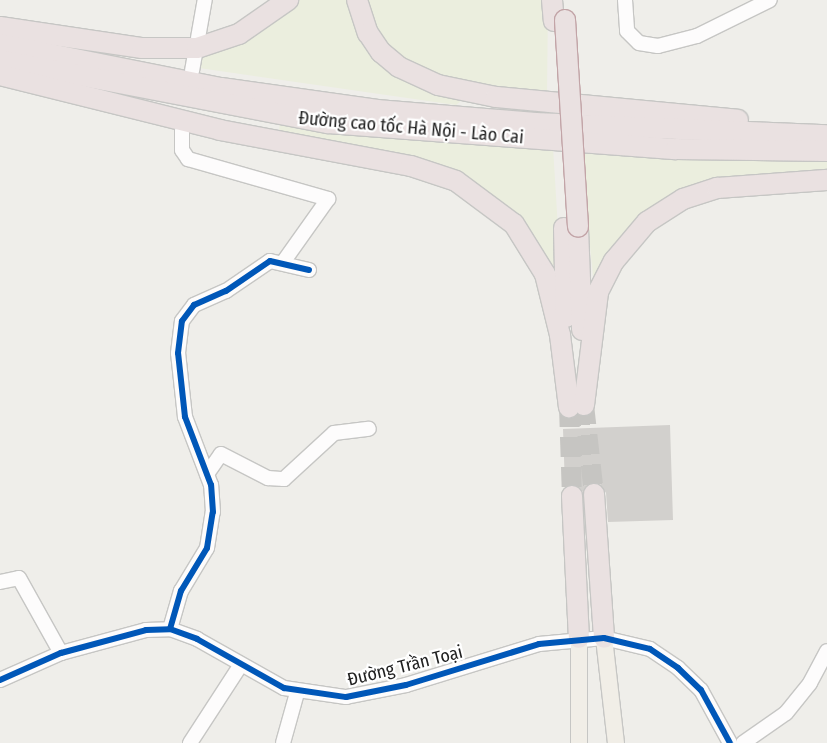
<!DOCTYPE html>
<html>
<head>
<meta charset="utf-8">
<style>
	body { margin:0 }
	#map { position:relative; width:827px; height:743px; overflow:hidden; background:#efeeea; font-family:"Fira Sans Condensed",sans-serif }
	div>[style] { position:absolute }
	.farmland>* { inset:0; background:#ebeede }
	.building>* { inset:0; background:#d2d0cd }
	.highway-tunnel>* { height:20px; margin-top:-10px; transform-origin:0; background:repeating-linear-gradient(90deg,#c6c5c2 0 20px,transparent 0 30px) }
	.roads { filter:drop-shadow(1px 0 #c6c6c4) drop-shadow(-1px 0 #c6c6c4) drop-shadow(0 1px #c6c6c4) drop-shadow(0 -1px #c6c6c4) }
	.minor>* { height:14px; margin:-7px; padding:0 7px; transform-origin:7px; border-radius:7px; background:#fdfcfc }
	.major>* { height:16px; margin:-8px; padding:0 8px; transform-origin:8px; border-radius:8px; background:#f1eee7 }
	.highway>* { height:20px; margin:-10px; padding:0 10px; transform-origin:10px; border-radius:10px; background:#eae1e1 }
	.bridges { filter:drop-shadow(1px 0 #c2a4a7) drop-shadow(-1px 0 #c2a4a7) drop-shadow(0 1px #c2a4a7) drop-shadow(0 -1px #c2a4a7) }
	.highway-bridge>* { height:20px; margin:-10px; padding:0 10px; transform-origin:10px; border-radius:10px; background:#eae1e1 }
	.cycleway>* { height:6px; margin:-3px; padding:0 3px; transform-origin:3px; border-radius:3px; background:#0057b8 }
	span { translate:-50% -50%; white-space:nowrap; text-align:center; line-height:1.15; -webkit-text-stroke:4.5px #fff; paint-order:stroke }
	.street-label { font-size:18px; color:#212121 }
</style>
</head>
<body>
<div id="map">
	<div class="farmland">
		<div style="clip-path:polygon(300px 0,350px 0,365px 43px,461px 98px,460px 102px,456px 105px,199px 68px,200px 55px,265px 29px)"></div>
		<div style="clip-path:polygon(360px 0,548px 0,547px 95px,417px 71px,390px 54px)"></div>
		<div style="clip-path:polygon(280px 121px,553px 147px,560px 261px,552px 266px,494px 199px,279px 133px)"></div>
		<div style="clip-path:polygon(580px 150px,827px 156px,827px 171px,701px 186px,599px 276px,593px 276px)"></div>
	</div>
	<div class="building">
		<div style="clip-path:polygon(670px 425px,673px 520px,608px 522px,606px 493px,600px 484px,588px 484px,583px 492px,577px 485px,565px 487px,563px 429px)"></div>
	</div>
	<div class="highway-tunnel">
		<div style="left:584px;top:405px;width:90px;rotate:83.6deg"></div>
		<div style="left:569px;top:407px;width:89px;rotate:88.1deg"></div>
	</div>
	<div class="roads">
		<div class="minor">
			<div style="left:625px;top:0;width:31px;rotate:86deg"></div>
			<div style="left:627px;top:31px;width:17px;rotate:45deg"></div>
			<div style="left:639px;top:43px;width:19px;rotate:9deg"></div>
			<div style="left:658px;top:46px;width:40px;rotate:-14.4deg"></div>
			<div style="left:697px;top:36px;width:81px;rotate:-26.3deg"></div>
			<div style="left:198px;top:38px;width:39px;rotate:-80deg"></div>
			<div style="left:192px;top:71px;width:17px;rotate:-80deg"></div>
			<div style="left:182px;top:130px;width:20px;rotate:90deg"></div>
			<div style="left:182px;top:150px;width:11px;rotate:56deg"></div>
			<div style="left:188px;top:159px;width:146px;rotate:15.9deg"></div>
			<div style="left:328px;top:199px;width:76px;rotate:125.4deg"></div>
			<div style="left:207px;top:474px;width:24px;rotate:-55deg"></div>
			<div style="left:221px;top:454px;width:53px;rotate:27.1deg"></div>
			<div style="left:268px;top:478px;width:16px;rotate:4deg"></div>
			<div style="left:284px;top:479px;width:68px;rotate:-42.6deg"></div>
			<div style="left:334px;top:433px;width:35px;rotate:-7deg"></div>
			<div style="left:0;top:582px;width:19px;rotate:-12deg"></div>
			<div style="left:19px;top:578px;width:86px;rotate:60.8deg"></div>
			<div style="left:170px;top:629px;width:40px;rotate:-74deg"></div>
			<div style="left:181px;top:591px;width:50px;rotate:-58.8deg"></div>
			<div style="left:207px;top:548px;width:36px;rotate:-81deg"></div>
			<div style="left:213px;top:512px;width:27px;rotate:-94deg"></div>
			<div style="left:211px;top:485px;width:73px;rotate:-110.9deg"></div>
			<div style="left:185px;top:417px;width:64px;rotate:-96.2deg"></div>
			<div style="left:178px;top:353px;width:32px;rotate:-83deg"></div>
			<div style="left:182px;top:321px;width:20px;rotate:-53deg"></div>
			<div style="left:194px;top:305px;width:35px;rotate:-24deg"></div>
			<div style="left:226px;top:291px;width:53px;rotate:-34.3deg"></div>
			<div style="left:270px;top:261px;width:40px;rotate:13deg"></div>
			<div style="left:0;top:680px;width:67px;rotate:-23.9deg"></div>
			<div style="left:61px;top:653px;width:88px;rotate:-15.1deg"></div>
			<div style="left:146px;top:630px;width:24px;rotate:-2deg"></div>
			<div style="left:170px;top:629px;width:29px;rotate:20deg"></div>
			<div style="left:197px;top:639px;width:100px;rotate:29.4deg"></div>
			<div style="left:284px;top:688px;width:63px;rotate:8.3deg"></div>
			<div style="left:346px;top:697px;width:61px;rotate:-11.3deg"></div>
			<div style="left:406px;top:685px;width:139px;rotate:-17.1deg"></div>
			<div style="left:539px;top:644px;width:65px;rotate:-5.3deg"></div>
			<div style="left:604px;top:638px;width:47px;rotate:13.4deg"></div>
			<div style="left:650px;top:649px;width:34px;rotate:34deg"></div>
			<div style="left:678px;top:668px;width:32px;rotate:44deg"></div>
			<div style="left:701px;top:690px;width:60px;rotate:61.3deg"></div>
			<div style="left:190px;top:743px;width:92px;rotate:-57deg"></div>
			<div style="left:283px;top:743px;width:52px;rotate:-74.4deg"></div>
			<div style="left:743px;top:743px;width:52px;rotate:-34.9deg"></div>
			<div style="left:786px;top:713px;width:38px;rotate:-51deg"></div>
			<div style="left:810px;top:683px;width:36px;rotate:-62deg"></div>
		</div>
		<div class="major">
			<div style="left:604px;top:638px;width:106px;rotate:83.5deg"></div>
			<div style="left:579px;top:743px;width:105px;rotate:-90deg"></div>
		</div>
		<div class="highway">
			<div style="left:357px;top:0;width:35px;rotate:72deg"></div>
			<div style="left:368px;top:33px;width:23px;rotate:56deg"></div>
			<div style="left:381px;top:52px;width:23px;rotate:40deg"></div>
			<div style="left:399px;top:67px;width:43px;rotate:24.8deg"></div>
			<div style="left:438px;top:85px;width:59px;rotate:11.7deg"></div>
			<div style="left:496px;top:97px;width:243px;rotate:5.4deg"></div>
			<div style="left:552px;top:0;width:21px;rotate:85deg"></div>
			<div style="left:0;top:27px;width:144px;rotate:8.4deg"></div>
			<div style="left:142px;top:48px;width:55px"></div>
			<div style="left:197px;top:48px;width:44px;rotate:-18.4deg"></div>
			<div style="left:239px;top:34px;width:60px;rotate:-34.8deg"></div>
			<div style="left:0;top:44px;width:225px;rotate:11.3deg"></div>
			<div style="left:221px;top:88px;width:158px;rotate:8deg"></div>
			<div style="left:377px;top:110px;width:159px;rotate:4.7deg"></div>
			<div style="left:535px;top:123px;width:292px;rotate:2.4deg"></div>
			<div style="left:0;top:60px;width:334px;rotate:10.9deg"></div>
			<div style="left:328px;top:123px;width:349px;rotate:4.3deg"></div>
			<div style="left:676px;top:149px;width:151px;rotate:0.8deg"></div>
			<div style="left:0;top:75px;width:227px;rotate:14deg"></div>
			<div style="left:220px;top:130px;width:194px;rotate:10.7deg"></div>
			<div style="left:411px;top:166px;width:47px;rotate:18.4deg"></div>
			<div style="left:456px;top:181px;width:72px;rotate:36.6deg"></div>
			<div style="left:514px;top:224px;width:59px;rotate:58.2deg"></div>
			<div style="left:545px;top:274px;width:63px;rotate:76.2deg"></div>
			<div style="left:560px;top:335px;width:73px;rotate:82.9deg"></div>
			<div style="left:564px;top:228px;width:89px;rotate:88.7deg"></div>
			<div style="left:578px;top:229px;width:101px;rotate:87.7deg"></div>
			<div style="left:584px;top:405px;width:114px;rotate:-82.9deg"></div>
			<div style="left:598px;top:292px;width:35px;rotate:-63deg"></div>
			<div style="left:614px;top:261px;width:51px;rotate:-49.8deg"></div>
			<div style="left:647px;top:222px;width:43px;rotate:-32.6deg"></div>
			<div style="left:683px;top:199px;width:36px;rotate:-18deg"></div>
			<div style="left:717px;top:188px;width:110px;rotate:-4.2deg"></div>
			<div style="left:594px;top:494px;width:144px;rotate:86deg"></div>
			<div style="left:572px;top:496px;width:142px;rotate:87.2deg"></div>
		</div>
	</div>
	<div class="bridges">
		<div class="highway-bridge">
			<div style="left:565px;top:20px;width:207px;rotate:86.4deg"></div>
		</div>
	</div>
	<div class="cycleway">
		<div style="left:170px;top:629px;width:40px;rotate:-74deg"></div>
		<div style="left:181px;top:591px;width:50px;rotate:-58.8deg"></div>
		<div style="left:207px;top:548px;width:36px;rotate:-81deg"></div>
		<div style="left:213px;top:512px;width:27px;rotate:-94deg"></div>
		<div style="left:211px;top:485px;width:73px;rotate:-110.9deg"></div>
		<div style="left:185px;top:417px;width:64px;rotate:-96.2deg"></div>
		<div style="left:178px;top:353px;width:32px;rotate:-83deg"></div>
		<div style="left:182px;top:321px;width:20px;rotate:-53deg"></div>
		<div style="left:194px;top:305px;width:35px;rotate:-24deg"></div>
		<div style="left:226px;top:291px;width:53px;rotate:-34.3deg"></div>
		<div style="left:270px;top:261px;width:40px;rotate:13deg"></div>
		<div style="left:0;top:680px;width:67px;rotate:-23.9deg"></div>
		<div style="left:61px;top:653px;width:88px;rotate:-15.1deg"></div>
		<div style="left:146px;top:630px;width:24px;rotate:-2deg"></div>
		<div style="left:170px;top:629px;width:29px;rotate:20deg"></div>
		<div style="left:197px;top:639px;width:100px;rotate:29.4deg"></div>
		<div style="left:284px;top:688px;width:63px;rotate:8.3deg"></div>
		<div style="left:346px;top:697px;width:61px;rotate:-11.3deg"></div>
		<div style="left:406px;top:685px;width:139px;rotate:-17.1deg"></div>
		<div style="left:539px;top:644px;width:65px;rotate:-5.3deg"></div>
		<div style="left:604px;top:638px;width:47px;rotate:13.4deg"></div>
		<div style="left:650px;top:649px;width:34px;rotate:34deg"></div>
		<div style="left:678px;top:668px;width:32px;rotate:44deg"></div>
		<div style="left:701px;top:690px;width:60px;rotate:61.3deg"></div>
	</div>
	<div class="street-label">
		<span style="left:411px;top:128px;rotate:5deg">Đường cao tốc Hà Nội - Lào Cai</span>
		<span style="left:405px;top:666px;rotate:-14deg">Đường Trần Toại</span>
	</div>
</div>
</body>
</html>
